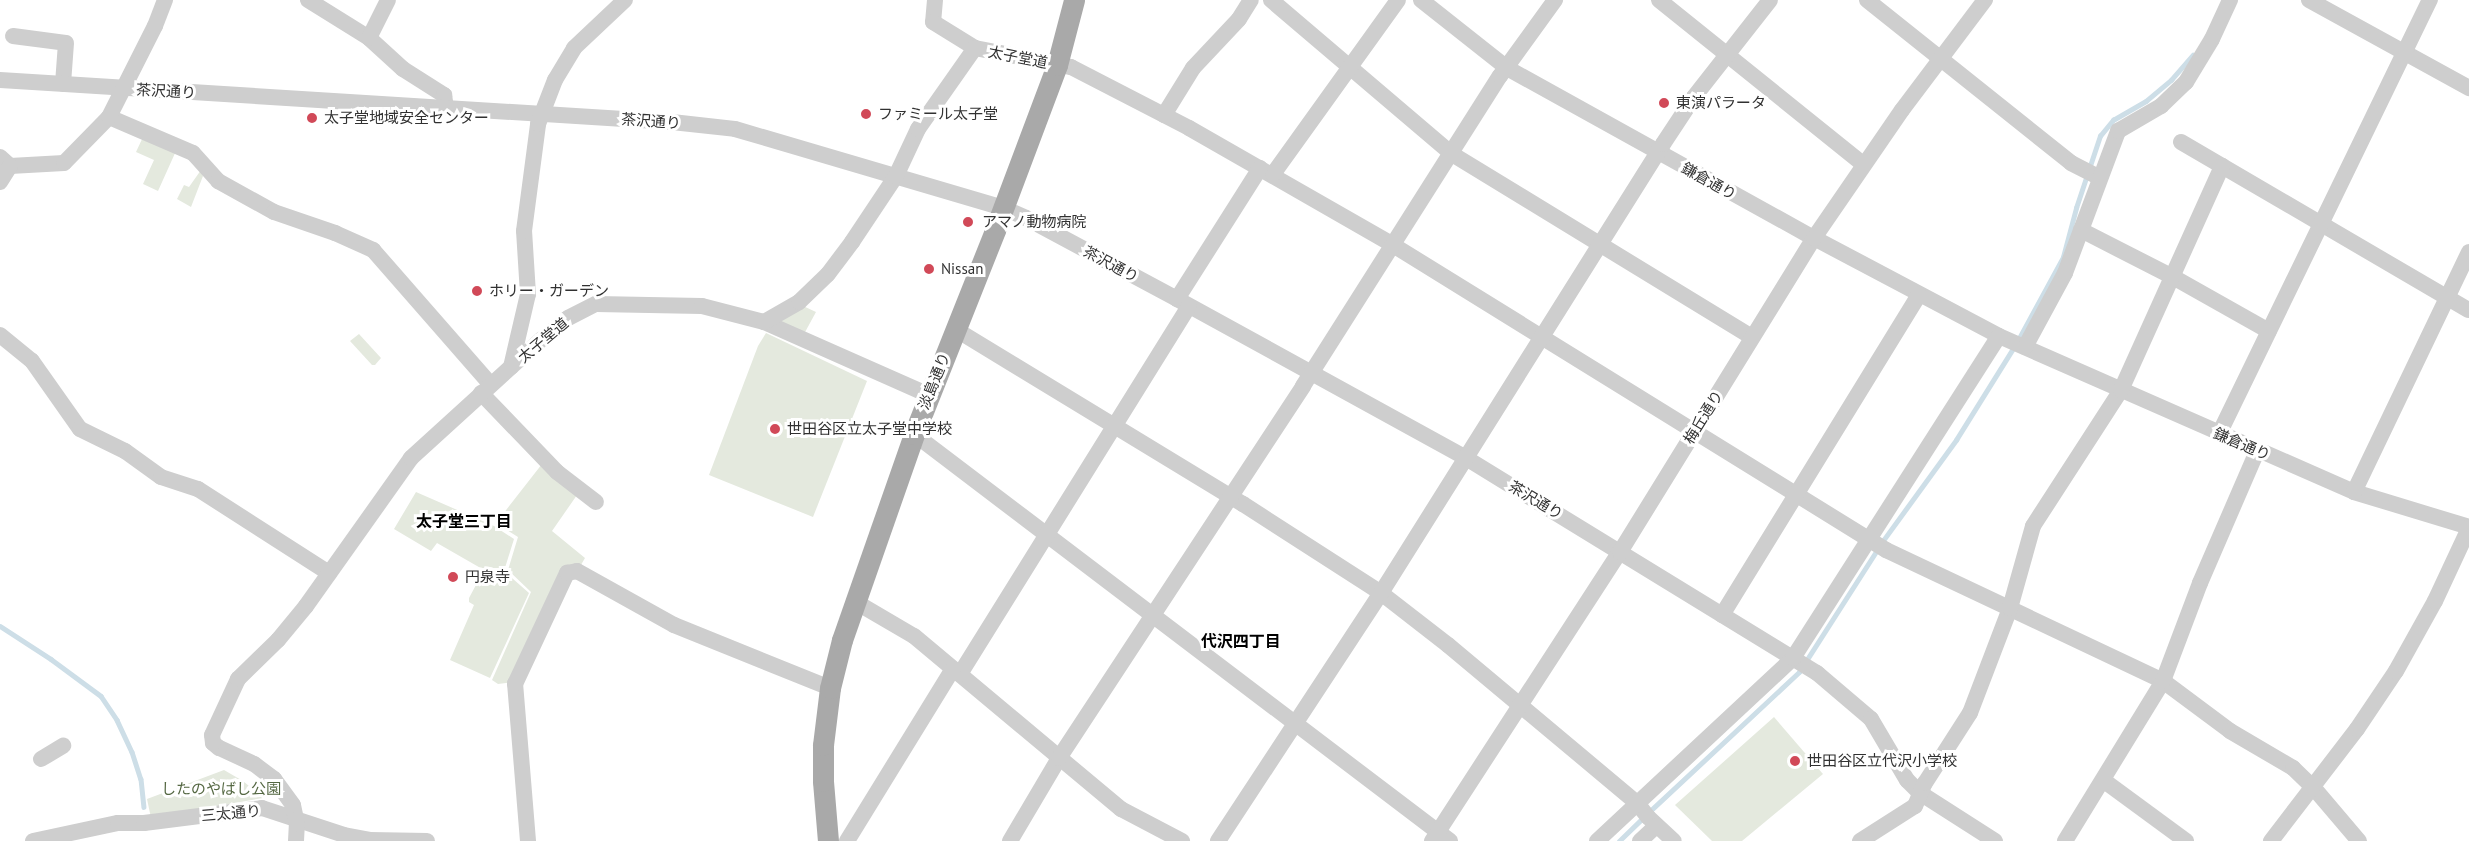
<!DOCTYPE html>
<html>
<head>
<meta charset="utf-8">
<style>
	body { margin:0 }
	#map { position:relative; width:2469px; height:841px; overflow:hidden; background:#fff; font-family:"PT Sans","Noto Sans JP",sans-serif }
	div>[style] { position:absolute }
	.green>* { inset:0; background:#e4e9de }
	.stream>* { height:4.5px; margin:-2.25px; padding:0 2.25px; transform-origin:2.25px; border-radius:2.25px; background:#cddee7 }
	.minor>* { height:16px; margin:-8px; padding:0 8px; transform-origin:8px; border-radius:8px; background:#cecece }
	.major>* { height:21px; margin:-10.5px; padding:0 10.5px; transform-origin:10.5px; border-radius:10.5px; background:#a9a9a9 }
	.dots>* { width:16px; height:16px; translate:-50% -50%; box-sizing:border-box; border:3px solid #fff; border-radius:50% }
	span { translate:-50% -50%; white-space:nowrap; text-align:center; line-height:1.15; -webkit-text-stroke:6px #fff; paint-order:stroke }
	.street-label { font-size:15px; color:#313131 }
	.poi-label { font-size:15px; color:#313131 }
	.left { translate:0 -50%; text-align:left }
	.park-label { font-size:15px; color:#556843 }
	.neighbourhood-label { font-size:16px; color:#000; font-weight:700 }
</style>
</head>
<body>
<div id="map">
	<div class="green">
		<div style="clip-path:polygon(143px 137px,176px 151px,158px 191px,143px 184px,154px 160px,136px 152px)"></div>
		<div style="clip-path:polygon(201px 170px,203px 176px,191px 207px,177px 199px,184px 185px,189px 187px)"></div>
		<div style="clip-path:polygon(801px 305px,816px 312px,804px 334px,777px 322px)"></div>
		<div style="clip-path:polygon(766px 333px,867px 381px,813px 517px,709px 475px,758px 346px)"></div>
		<div style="clip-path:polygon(359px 334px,381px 358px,375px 365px,372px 365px,350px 341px)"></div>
		<div style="clip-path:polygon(542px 464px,577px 495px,552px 531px,585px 558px,513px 682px,498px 684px,492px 680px,531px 592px,508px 570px,518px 537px,496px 523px)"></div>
		<div style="clip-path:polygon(416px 492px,494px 526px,514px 539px,504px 571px,529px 593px,490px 678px,450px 660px,474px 605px,469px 602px,469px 598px,484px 570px,437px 543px,431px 551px,394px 529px)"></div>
		<div style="clip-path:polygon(1774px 717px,1823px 774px,1742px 841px,1712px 841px,1675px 805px)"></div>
		<div style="clip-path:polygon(224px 770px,243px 781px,263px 798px,151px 818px,147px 799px)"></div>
	</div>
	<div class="stream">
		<div style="left:2018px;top:340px;width:94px;rotate:-61.5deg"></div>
		<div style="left:2063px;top:257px;width:51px;rotate:-75.1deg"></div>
		<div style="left:2076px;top:208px;width:76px;rotate:-71.6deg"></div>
		<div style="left:2100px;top:136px;width:21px;rotate:-51deg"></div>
		<div style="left:2113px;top:120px;width:38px;rotate:-30deg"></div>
		<div style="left:2146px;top:101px;width:33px;rotate:-40deg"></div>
		<div style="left:2171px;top:80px;width:33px;rotate:-49deg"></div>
		<div style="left:0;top:626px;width:61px;rotate:32.9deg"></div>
		<div style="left:51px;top:659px;width:62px;rotate:36.5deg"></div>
		<div style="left:101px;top:696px;width:29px;rotate:56deg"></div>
		<div style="left:117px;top:720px;width:35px;rotate:65deg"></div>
		<div style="left:132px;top:752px;width:28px;rotate:72deg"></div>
		<div style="left:141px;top:779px;width:28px;rotate:84deg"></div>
		<div style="left:1649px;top:812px;width:205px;rotate:-43deg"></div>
		<div style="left:1799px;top:672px;width:154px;rotate:-57.4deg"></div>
		<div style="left:1882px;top:542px;width:126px;rotate:-54deg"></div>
		<div style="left:1956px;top:440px;width:110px;rotate:-58.1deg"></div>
		<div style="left:1619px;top:841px;width:33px;rotate:-44deg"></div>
	</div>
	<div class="minor">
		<div style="left:308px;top:0;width:72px;rotate:31.9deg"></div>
		<div style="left:369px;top:38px;width:46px;rotate:42.4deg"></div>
		<div style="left:403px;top:69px;width:49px;rotate:32.4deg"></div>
		<div style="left:444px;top:95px;width:13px;rotate:81deg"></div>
		<div style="left:935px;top:0;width:22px;rotate:95deg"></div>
		<div style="left:933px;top:22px;width:49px;rotate:31.8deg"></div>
		<div style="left:975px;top:48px;width:98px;rotate:11.2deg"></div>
		<div style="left:1071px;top:67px;width:133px;rotate:27.3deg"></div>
		<div style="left:1189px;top:128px;width:235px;rotate:29.8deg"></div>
		<div style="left:1393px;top:245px;width:580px;rotate:31.74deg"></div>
		<div style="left:1886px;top:550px;width:306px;rotate:25.3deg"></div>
		<div style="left:2163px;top:681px;width:84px;rotate:36.7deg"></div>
		<div style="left:2230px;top:731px;width:73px;rotate:30.4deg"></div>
		<div style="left:2293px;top:768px;width:28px;rotate:44deg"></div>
		<div style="left:2313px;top:787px;width:71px;rotate:49.6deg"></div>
		<div style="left:1271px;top:0;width:238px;rotate:40.4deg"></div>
		<div style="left:1452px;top:154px;width:351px;rotate:31.4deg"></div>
		<div style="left:1421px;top:0;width:110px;rotate:38.3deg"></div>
		<div style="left:1507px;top:68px;width:351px;rotate:29deg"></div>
		<div style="left:1814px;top:238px;width:209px;rotate:27.9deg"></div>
		<div style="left:1999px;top:336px;width:388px;rotate:23.7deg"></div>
		<div style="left:2354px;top:492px;width:120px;rotate:16.9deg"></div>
		<div style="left:1659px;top:0;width:262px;rotate:38.8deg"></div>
		<div style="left:1867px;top:0;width:261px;rotate:38.6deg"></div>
		<div style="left:2071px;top:163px;width:31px;rotate:27deg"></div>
		<div style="left:2309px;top:0;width:183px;rotate:28.8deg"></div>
		<div style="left:13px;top:36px;width:53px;rotate:7.5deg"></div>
		<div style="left:66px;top:43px;width:41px;rotate:94.2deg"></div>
		<div style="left:369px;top:38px;width:42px;rotate:-63.4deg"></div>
		<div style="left:0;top:80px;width:673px;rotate:3.58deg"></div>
		<div style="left:672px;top:122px;width:63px;rotate:6.3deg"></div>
		<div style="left:735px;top:129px;width:279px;rotate:16.4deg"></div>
		<div style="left:1003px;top:208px;width:25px;rotate:23deg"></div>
		<div style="left:1026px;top:218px;width:171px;rotate:28.2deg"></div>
		<div style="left:1177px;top:299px;width:330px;rotate:28.8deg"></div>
		<div style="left:1466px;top:458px;width:412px;rotate:31.5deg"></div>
		<div style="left:1817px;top:673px;width:71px;rotate:40.4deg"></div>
		<div style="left:1871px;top:719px;width:71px;rotate:59.5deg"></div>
		<div style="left:1907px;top:780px;width:18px;rotate:45deg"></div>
		<div style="left:1920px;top:793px;width:89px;rotate:32.6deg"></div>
		<div style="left:1164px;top:115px;width:55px;rotate:-58.3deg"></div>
		<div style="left:1193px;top:68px;width:67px;rotate:-46.8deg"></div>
		<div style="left:1239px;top:19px;width:22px;rotate:-58deg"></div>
		<div style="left:109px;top:117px;width:91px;rotate:23.2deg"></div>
		<div style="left:193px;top:153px;width:38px;rotate:48deg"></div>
		<div style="left:218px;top:181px;width:64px;rotate:29deg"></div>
		<div style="left:274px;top:212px;width:65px;rotate:19deg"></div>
		<div style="left:335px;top:233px;width:42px;rotate:24.1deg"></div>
		<div style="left:373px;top:250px;width:179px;rotate:48.8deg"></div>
		<div style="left:2181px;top:142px;width:333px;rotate:30.3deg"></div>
		<div style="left:0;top:157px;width:13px;rotate:42deg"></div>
		<div style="left:10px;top:166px;width:54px;rotate:-3.2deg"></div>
		<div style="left:64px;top:163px;width:64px;rotate:-45.6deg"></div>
		<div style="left:109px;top:117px;width:102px;rotate:-63.2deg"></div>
		<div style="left:155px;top:26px;width:28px;rotate:-69deg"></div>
		<div style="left:1273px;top:174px;width:214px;rotate:-54.3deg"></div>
		<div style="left:0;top:182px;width:19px;rotate:-58deg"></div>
		<div style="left:2081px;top:230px;width:103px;rotate:27.1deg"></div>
		<div style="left:2173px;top:277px;width:110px;rotate:29.4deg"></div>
		<div style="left:1177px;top:299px;width:155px;rotate:-57.6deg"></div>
		<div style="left:764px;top:322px;width:180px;rotate:23.9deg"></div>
		<div style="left:955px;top:329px;width:337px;rotate:31.3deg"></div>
		<div style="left:1243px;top:504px;width:164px;rotate:32.8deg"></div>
		<div style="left:1381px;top:593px;width:85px;rotate:37.8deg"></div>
		<div style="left:1448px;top:645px;width:246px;rotate:39.9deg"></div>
		<div style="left:1637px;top:803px;width:18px;rotate:52deg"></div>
		<div style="left:1648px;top:817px;width:35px;rotate:43deg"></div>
		<div style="left:0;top:335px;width:41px;rotate:39.1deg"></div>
		<div style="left:32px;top:361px;width:83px;rotate:54.8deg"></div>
		<div style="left:80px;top:429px;width:50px;rotate:26.1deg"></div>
		<div style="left:125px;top:451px;width:44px;rotate:35.8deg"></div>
		<div style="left:161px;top:477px;width:39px;rotate:18deg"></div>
		<div style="left:198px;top:489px;width:156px;rotate:32.7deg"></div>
		<div style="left:2025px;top:347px;width:84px;rotate:-61.6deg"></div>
		<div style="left:2065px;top:273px;width:152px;rotate:-69.5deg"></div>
		<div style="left:2118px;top:131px;width:50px;rotate:-30.2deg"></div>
		<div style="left:2161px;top:106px;width:35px;rotate:-44deg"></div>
		<div style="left:2186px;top:82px;width:50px;rotate:-58.8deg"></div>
		<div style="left:2212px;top:39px;width:43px;rotate:-65.2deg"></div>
		<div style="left:511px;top:367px;width:75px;rotate:-76.9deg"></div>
		<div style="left:528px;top:294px;width:63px;rotate:-93.6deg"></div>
		<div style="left:524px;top:231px;width:108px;rotate:-82.5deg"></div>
		<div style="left:538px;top:124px;width:47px;rotate:-68.9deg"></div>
		<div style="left:555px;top:80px;width:37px;rotate:-59deg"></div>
		<div style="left:574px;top:48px;width:70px;rotate:-43.3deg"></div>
		<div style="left:481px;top:393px;width:110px;rotate:46.1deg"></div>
		<div style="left:557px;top:472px;width:49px;rotate:37.6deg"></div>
		<div style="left:914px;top:434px;width:673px;rotate:37.21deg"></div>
		<div style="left:2219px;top:434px;width:483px;rotate:-64.1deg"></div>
		<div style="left:2354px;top:492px;width:266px;rotate:-64.4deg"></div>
		<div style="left:854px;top:601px;width:69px;rotate:30.3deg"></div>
		<div style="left:914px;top:636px;width:270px;rotate:39.9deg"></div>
		<div style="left:1121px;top:809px;width:69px;rotate:27.7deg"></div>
		<div style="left:1722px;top:615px;width:376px;rotate:-58.4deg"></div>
		<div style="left:960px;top:674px;width:433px;rotate:-58.1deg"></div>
		<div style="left:41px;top:759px;width:26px;rotate:-31deg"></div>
		<div style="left:2103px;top:780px;width:103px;rotate:36.3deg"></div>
		<div style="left:33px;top:841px;width:87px;rotate:-12deg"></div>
		<div style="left:118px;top:823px;width:26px"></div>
		<div style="left:144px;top:823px;width:119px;rotate:-7.2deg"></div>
		<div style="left:262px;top:808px;width:86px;rotate:18.2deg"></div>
		<div style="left:344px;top:835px;width:26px;rotate:11deg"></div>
		<div style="left:370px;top:840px;width:57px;rotate:1deg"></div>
		<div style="left:296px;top:841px;width:17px;rotate:-87deg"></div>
		<div style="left:297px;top:824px;width:19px;rotate:-102deg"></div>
		<div style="left:293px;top:805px;width:32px;rotate:-126deg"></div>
		<div style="left:274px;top:779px;width:25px;rotate:-143deg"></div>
		<div style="left:254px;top:764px;width:38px;rotate:-155deg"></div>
		<div style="left:219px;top:748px;width:8px;rotate:-140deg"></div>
		<div style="left:213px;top:743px;width:8px;rotate:-97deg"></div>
		<div style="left:212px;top:735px;width:62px;rotate:-65.1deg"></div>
		<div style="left:238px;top:679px;width:56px;rotate:-44.3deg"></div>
		<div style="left:278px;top:640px;width:44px;rotate:-50.5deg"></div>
		<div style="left:306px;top:606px;width:181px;rotate:-54.6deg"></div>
		<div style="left:411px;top:458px;width:177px;rotate:-42.3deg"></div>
		<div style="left:542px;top:339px;width:33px;rotate:-39deg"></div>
		<div style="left:568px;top:318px;width:31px;rotate:-27deg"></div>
		<div style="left:596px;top:304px;width:106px;rotate:1.1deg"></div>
		<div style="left:702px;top:306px;width:64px;rotate:14.5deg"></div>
		<div style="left:764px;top:322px;width:40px;rotate:-29.7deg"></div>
		<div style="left:799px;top:302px;width:40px;rotate:-44deg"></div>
		<div style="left:828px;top:274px;width:40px;rotate:-53deg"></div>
		<div style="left:852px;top:242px;width:79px;rotate:-56.3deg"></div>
		<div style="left:896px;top:176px;width:52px;rotate:-64.9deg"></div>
		<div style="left:918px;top:129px;width:99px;rotate:-54.9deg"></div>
		<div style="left:528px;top:841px;width:158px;rotate:-94.7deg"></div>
		<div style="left:515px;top:684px;width:123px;rotate:-64.9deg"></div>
		<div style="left:567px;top:573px;width:10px;rotate:-11deg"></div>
		<div style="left:577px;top:571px;width:111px;rotate:29.1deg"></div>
		<div style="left:674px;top:625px;width:168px;rotate:22deg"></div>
		<div style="left:847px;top:841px;width:202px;rotate:-58.4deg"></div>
		<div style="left:1010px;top:841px;width:96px;rotate:-59.4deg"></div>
		<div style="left:1059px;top:758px;width:445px;rotate:-56.7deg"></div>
		<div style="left:1303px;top:386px;width:367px;rotate:-57.6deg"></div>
		<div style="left:1500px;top:76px;width:94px;rotate:-54.1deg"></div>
		<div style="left:1218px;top:841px;width:297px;rotate:-56.7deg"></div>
		<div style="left:1381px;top:593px;width:530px;rotate:-57.87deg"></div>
		<div style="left:1663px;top:144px;width:56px;rotate:-56.6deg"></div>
		<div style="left:1694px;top:97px;width:123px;rotate:-51.9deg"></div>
		<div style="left:1432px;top:841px;width:345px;rotate:-57deg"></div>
		<div style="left:1620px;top:552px;width:369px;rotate:-58.3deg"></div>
		<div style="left:1814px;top:238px;width:155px;rotate:-55.5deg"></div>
		<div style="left:1902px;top:110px;width:138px;rotate:-53deg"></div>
		<div style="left:1597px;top:841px;width:268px;rotate:-43deg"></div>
		<div style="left:1793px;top:658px;width:382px;rotate:-57.4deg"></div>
		<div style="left:1640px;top:841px;width:22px;rotate:-43deg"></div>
		<div style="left:1860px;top:841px;width:65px;rotate:-32.5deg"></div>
		<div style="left:1915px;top:806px;width:25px;rotate:-67deg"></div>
		<div style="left:1925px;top:783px;width:83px;rotate:-57.3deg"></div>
		<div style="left:1970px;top:713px;width:112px;rotate:-69.1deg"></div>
		<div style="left:2010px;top:608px;width:85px;rotate:-74.3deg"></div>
		<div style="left:2033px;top:526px;width:162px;rotate:-57.1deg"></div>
		<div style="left:2121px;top:390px;width:246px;rotate:-65.7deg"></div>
		<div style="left:2065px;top:841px;width:188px;rotate:-58.5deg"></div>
		<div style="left:2163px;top:681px;width:105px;rotate:-69.3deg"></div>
		<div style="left:2200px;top:583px;width:144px;rotate:-66.6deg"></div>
		<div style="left:2271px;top:841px;width:141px;rotate:-52.5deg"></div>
		<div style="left:2357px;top:729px;width:70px;rotate:-56.1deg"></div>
		<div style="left:2396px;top:671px;width:80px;rotate:-60.9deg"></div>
		<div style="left:2435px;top:601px;width:81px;rotate:-65deg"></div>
	</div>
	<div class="major">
		<div style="left:828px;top:841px;width:60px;rotate:-94.8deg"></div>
		<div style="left:823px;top:781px;width:36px;rotate:-90deg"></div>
		<div style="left:823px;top:745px;width:57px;rotate:-83deg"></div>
		<div style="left:830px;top:688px;width:49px;rotate:-76deg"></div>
		<div style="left:842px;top:640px;width:218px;rotate:-70.7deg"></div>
		<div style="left:914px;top:434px;width:219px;rotate:-68.3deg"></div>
		<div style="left:995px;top:230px;width:176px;rotate:-69.4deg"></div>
		<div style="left:1057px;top:65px;width:67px;rotate:-75.3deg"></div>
	</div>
	<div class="dots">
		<div style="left:1664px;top:103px;background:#d14958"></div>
		<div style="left:866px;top:114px;background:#d14958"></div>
		<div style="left:312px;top:118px;background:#d14958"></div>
		<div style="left:968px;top:222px;background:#d14958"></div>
		<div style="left:929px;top:269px;background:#d14958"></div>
		<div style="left:477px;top:291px;background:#d14958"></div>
		<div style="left:775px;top:429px;background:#d14958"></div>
		<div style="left:453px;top:577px;background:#d14958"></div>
		<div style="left:1795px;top:761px;background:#d14958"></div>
	</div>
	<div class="street-label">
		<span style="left:1018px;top:57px;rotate:11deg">太子堂道</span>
		<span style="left:166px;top:91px;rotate:3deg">茶沢通り</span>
		<span style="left:651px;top:121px;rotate:4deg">茶沢通り</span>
		<span style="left:1709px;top:181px;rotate:29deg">鎌倉通り</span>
		<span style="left:1111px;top:264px;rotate:28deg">茶沢通り</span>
		<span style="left:543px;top:340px;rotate:-40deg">太子堂道</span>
		<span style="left:934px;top:381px;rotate:-68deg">淡島通り</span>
		<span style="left:1703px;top:417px;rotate:-58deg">梅丘通り</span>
		<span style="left:2242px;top:444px;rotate:23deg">鎌倉通り</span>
		<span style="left:1536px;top:500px;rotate:31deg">茶沢通り</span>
		<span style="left:231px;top:813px;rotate:-5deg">三太通り</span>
	</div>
	<div class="poi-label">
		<span class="left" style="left:1676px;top:103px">東演パラータ</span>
		<span class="left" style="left:878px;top:114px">ファミール太子堂</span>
		<span class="left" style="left:324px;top:118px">太子堂地域安全センター</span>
		<span class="left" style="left:982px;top:222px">アマノ動物病院</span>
		<span class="left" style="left:941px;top:269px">Nissan</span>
		<span class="left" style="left:489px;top:291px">ホリー・ガーデン</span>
		<span class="left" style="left:787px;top:429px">世田谷区立太子堂中学校</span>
		<span class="left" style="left:465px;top:577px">円泉寺</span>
		<span class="left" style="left:1807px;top:761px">世田谷区立代沢小学校</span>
	</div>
	<div class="park-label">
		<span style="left:221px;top:789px">したのやばし公園</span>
	</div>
	<div class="neighbourhood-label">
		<span style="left:464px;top:521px">太子堂三丁目</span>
		<span style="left:1241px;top:641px">代沢四丁目</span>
	</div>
</div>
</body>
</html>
